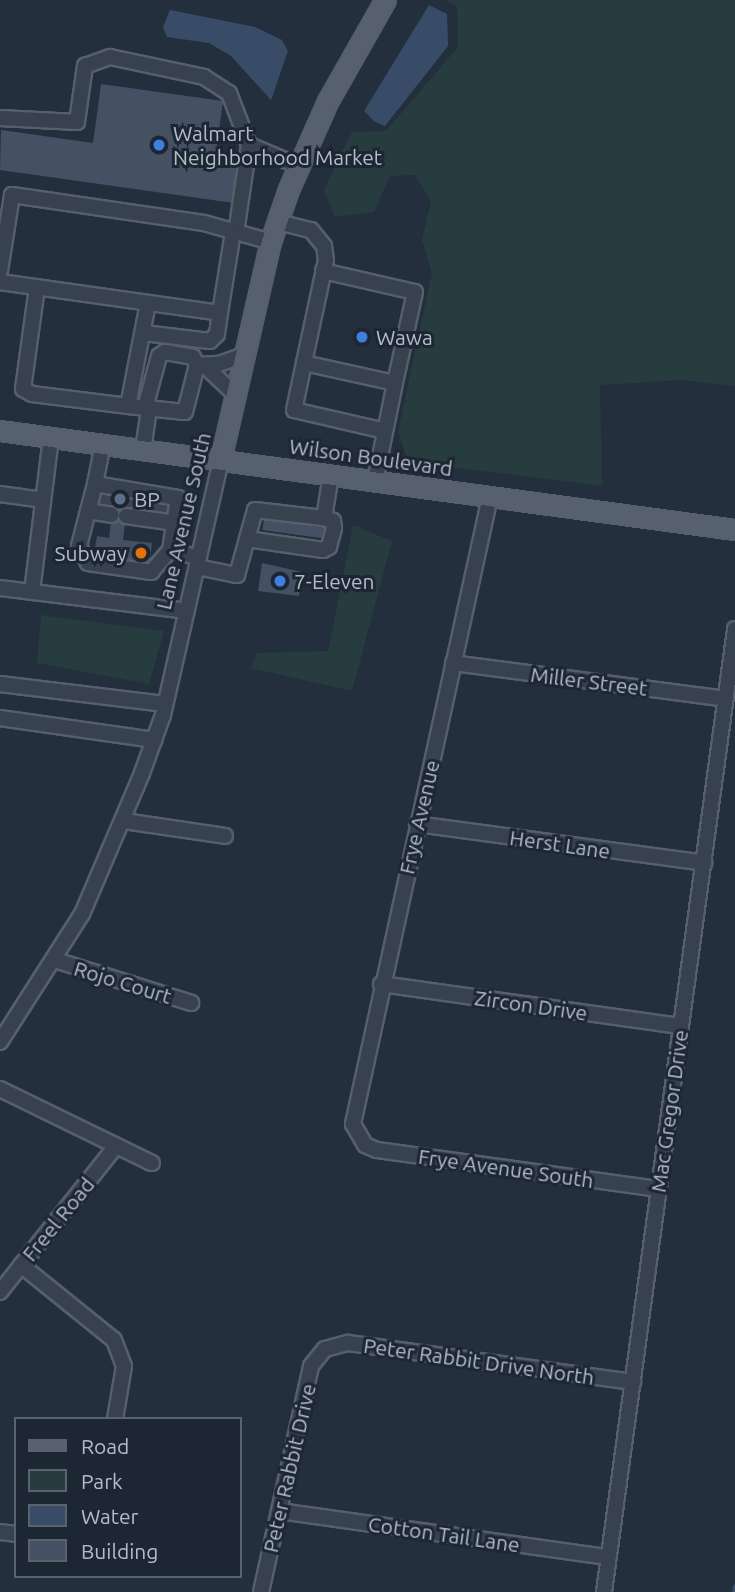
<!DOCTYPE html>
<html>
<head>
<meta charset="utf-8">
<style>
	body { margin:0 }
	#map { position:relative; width:735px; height:1592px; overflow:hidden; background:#242f3e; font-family:Ubuntu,sans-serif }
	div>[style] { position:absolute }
	.green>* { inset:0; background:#263c3f }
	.water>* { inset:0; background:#394c67 }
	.stream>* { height:3.5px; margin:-1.75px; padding:0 1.75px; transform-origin:1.75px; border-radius:1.75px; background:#394c67 }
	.building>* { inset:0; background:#455162; transform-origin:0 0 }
	.minor-tunnel>* { height:14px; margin-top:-7px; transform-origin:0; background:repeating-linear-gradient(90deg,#3a4453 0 14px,transparent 0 21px) }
	.roads { filter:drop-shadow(2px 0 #565f6c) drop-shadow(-2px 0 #565f6c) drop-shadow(0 2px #565f6c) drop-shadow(0 -2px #565f6c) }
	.minor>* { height:14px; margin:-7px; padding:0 7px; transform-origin:7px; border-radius:7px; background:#38414e }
	.major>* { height:18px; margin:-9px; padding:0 9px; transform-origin:9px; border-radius:9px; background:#56606e }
	.dots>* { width:19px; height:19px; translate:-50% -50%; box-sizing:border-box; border:4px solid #1d2633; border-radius:50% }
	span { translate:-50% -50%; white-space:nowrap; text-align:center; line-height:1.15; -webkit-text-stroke:6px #1d2633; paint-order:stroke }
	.poi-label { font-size:21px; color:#b4bcc9 }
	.left { translate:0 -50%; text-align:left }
	.right { translate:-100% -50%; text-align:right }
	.street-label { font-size:21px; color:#b4bcc9 }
	.legend { position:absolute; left:14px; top:1417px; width:228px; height:161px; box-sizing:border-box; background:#1d2633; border:2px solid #59626f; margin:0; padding:9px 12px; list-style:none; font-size:21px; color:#b4bcc9 }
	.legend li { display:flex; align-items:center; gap:14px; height:35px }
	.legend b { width:35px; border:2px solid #59626f }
</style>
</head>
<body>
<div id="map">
	<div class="green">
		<div style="clip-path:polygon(446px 0,735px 0,735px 386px,683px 380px,600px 385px,602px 486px,408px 462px,398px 431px,432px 273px,422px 240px,431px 201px,415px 175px,390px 176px,374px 212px,335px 217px,324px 190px,352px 132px,386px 131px,458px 47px,457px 6px)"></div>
		<div style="clip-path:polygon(353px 525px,392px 541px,352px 691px,251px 668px,257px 653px,328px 651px)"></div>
		<div style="clip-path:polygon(41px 615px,164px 631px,149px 684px,37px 663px)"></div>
	</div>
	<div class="water">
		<div style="clip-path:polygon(429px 5px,447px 14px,448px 46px,385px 126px,375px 122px,364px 111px)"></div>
		<div style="clip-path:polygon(170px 10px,255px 27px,282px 40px,288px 51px,271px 100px,231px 56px,209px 43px,167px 37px,163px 27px)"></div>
	</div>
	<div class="stream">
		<div style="left:734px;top:1592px;width:5px;rotate:-79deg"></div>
	</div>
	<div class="building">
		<div style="clip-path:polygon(101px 84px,223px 101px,215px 160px,240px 163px,234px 203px,0 170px,1px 130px,93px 143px)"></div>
		<div style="clip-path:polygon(100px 489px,174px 500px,173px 513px,127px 507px,123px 540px,152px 543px,149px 569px,93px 561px,97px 536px,109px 538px,113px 505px,98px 503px)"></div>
		<div style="left:264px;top:519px;width:64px;height:11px;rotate:8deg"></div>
		<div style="clip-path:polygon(262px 563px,302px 572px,299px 596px,258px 591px)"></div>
	</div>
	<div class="minor-tunnel">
		<div style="left:107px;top:504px;width:14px;rotate:-82deg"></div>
		<div style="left:129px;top:507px;width:14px;rotate:-82deg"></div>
		<div style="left:143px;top:509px;width:14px;rotate:-86deg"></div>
		<div style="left:159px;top:511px;width:13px;rotate:-77deg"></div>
	</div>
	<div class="roads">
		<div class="minor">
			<div style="left:0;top:118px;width:77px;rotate:3deg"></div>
			<div style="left:77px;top:122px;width:57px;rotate:-81.9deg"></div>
			<div style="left:85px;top:66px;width:27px;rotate:-20deg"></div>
			<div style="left:110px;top:57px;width:96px;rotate:12deg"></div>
			<div style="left:204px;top:77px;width:30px;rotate:33deg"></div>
			<div style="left:229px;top:93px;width:56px;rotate:69deg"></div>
			<div style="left:249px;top:145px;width:54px;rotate:22.8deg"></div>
			<div style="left:278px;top:222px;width:34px;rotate:14deg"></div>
			<div style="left:311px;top:230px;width:21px;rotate:51deg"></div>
			<div style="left:324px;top:246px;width:14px;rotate:82deg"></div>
			<div style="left:326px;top:260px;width:105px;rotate:102.1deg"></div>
			<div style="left:304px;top:363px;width:93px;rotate:12.4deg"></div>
			<div style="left:395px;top:383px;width:100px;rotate:101.5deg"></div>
			<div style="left:236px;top:233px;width:89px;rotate:-81.6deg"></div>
			<div style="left:0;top:271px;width:77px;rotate:-81deg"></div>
			<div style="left:12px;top:195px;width:194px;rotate:8.3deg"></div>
			<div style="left:204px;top:223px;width:70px;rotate:15.8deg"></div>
			<div style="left:323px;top:271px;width:94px;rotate:12.9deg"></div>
			<div style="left:415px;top:292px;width:93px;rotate:102.4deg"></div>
			<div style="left:0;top:282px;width:222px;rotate:8deg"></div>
			<div style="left:220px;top:313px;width:82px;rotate:-80.9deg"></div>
			<div style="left:37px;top:287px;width:103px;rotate:97.8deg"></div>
			<div style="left:23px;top:389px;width:10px;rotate:29deg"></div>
			<div style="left:32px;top:394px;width:97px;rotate:7.1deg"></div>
			<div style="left:128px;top:406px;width:105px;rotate:-79deg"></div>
			<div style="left:144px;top:333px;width:66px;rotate:6.9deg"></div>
			<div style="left:210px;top:341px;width:10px;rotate:-45deg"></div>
			<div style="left:217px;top:334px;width:21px;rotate:-82deg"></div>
			<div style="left:304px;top:363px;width:48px;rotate:102deg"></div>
			<div style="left:294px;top:410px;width:93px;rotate:13deg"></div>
			<div style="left:206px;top:367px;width:40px;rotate:43deg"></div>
			<div style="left:128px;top:406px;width:57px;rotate:6deg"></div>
			<div style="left:185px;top:412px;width:49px;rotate:-75.7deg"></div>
			<div style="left:197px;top:365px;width:22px;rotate:-3deg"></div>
			<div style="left:219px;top:364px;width:27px;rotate:-20deg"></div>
			<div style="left:145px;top:408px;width:54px;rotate:-74.9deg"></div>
			<div style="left:159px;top:356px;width:7px;rotate:-34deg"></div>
			<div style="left:165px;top:352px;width:28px;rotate:10deg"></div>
			<div style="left:193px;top:357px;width:9px;rotate:63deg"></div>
			<div style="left:103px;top:444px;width:41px;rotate:101.3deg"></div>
			<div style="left:95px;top:484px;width:84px;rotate:9.6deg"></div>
			<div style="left:178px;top:498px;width:53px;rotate:98.7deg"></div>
			<div style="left:170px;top:550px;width:30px;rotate:15deg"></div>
			<div style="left:143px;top:450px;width:41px;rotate:-81.7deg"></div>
			<div style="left:95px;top:484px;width:64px;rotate:104.5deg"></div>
			<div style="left:79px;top:546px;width:19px;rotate:62deg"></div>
			<div style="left:88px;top:563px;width:64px;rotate:8.1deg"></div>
			<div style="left:151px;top:572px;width:29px;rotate:-49deg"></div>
			<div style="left:0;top:494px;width:43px;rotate:7.9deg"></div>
			<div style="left:490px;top:497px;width:642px;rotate:102.33deg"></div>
			<div style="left:353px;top:1124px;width:24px;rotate:60deg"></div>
			<div style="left:365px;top:1145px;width:13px;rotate:23deg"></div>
			<div style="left:377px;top:1150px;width:285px;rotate:7.9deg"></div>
			<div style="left:88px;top:511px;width:24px;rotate:9deg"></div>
			<div style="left:126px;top:516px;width:50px;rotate:8deg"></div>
			<div style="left:247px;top:539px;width:77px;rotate:8.2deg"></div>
			<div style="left:323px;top:550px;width:7px;rotate:-27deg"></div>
			<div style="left:329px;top:547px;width:20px;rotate:-75deg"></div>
			<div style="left:334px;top:528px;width:7px;rotate:-98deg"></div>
			<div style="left:333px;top:521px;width:9px;rotate:-162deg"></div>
			<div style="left:197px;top:567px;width:41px;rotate:11.3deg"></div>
			<div style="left:237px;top:575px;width:67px;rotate:-74.5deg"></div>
			<div style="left:255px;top:510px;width:69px;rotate:6.6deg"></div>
			<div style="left:324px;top:518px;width:44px;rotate:-80.8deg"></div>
			<div style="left:0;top:588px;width:188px;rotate:7deg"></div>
			<div style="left:32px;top:592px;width:156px;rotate:-83deg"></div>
			<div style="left:453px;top:663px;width:274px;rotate:7.5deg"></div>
			<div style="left:0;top:684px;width:166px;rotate:6.9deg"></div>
			<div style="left:0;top:718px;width:156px;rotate:8.1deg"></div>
			<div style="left:124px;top:821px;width:102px;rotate:8.4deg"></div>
			<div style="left:417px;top:824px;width:290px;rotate:7.7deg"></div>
			<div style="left:55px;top:960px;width:143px;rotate:17.5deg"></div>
			<div style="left:381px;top:984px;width:302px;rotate:8deg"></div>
			<div style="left:0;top:1042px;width:152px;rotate:-57.4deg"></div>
			<div style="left:82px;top:914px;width:153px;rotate:-66.9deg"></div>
			<div style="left:142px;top:773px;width:62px;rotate:-70.1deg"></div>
			<div style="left:163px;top:715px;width:262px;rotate:-77.2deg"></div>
			<div style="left:0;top:1089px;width:169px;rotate:26deg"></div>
			<div style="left:21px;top:1265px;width:119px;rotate:38.9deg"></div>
			<div style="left:114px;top:1340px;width:28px;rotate:69deg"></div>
			<div style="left:124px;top:1366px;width:54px;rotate:99.6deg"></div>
			<div style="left:0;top:1292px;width:186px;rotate:-51.5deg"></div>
			<div style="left:279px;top:1511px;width:332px;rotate:8deg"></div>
			<div style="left:0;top:1532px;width:16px;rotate:7deg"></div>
			<div style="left:261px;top:1592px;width:231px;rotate:-77.5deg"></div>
			<div style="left:311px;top:1366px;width:22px;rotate:-51deg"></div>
			<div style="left:325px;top:1349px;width:24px;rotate:-15deg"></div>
			<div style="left:348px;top:1343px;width:288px;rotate:7.8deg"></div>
			<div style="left:604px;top:1592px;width:972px;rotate:-82.25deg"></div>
		</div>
		<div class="major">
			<div style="left:0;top:431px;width:742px;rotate:7.67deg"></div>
			<div style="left:221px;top:460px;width:224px;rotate:-77.1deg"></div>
			<div style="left:271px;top:242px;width:55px;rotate:-70.9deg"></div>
			<div style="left:289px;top:190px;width:96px;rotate:-66.1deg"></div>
			<div style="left:328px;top:102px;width:117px;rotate:-60.4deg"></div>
		</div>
	</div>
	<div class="dots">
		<div style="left:159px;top:145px;background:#3f7fe0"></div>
		<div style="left:362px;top:337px;background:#3f7fe0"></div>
		<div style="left:120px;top:499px;background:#5c6f8a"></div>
		<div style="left:141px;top:553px;background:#e8710a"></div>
		<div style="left:280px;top:581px;background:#3f7fe0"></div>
	</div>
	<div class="poi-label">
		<span class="left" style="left:173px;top:145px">Walmart<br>Neighborhood Market</span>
		<span class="left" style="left:376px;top:337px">Wawa</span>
		<span class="left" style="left:134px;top:499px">BP</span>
		<span class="right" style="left:127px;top:553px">Subway</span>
		<span class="left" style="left:294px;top:581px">7-Eleven</span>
	</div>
	<div class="street-label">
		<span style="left:371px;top:457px;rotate:8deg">Wilson Boulevard</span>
		<span style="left:183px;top:521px;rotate:-77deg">Lane Avenue South</span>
		<span style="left:589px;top:681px;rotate:7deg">Miller Street</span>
		<span style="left:419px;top:817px;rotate:-77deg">Frye Avenue</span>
		<span style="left:560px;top:844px;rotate:8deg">Herst Lane</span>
		<span style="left:123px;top:982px;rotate:17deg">Rojo Court</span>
		<span style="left:531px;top:1005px;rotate:8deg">Zircon Drive</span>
		<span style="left:669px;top:1111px;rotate:-82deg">Mac Gregor Drive</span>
		<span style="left:506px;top:1168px;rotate:8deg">Frye Avenue South</span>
		<span style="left:58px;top:1219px;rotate:-51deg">Freel Road</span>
		<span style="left:479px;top:1361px;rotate:8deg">Peter Rabbit Drive North</span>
		<span style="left:289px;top:1468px;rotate:-77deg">Peter Rabbit Drive</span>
		<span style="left:444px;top:1534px;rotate:8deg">Cotton Tail Lane</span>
	</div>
	<ul class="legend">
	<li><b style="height:9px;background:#56606e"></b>Road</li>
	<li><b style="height:19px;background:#263c3f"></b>Park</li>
	<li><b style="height:19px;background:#394c67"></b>Water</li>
	<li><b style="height:19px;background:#455162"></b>Building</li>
	</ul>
</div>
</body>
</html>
